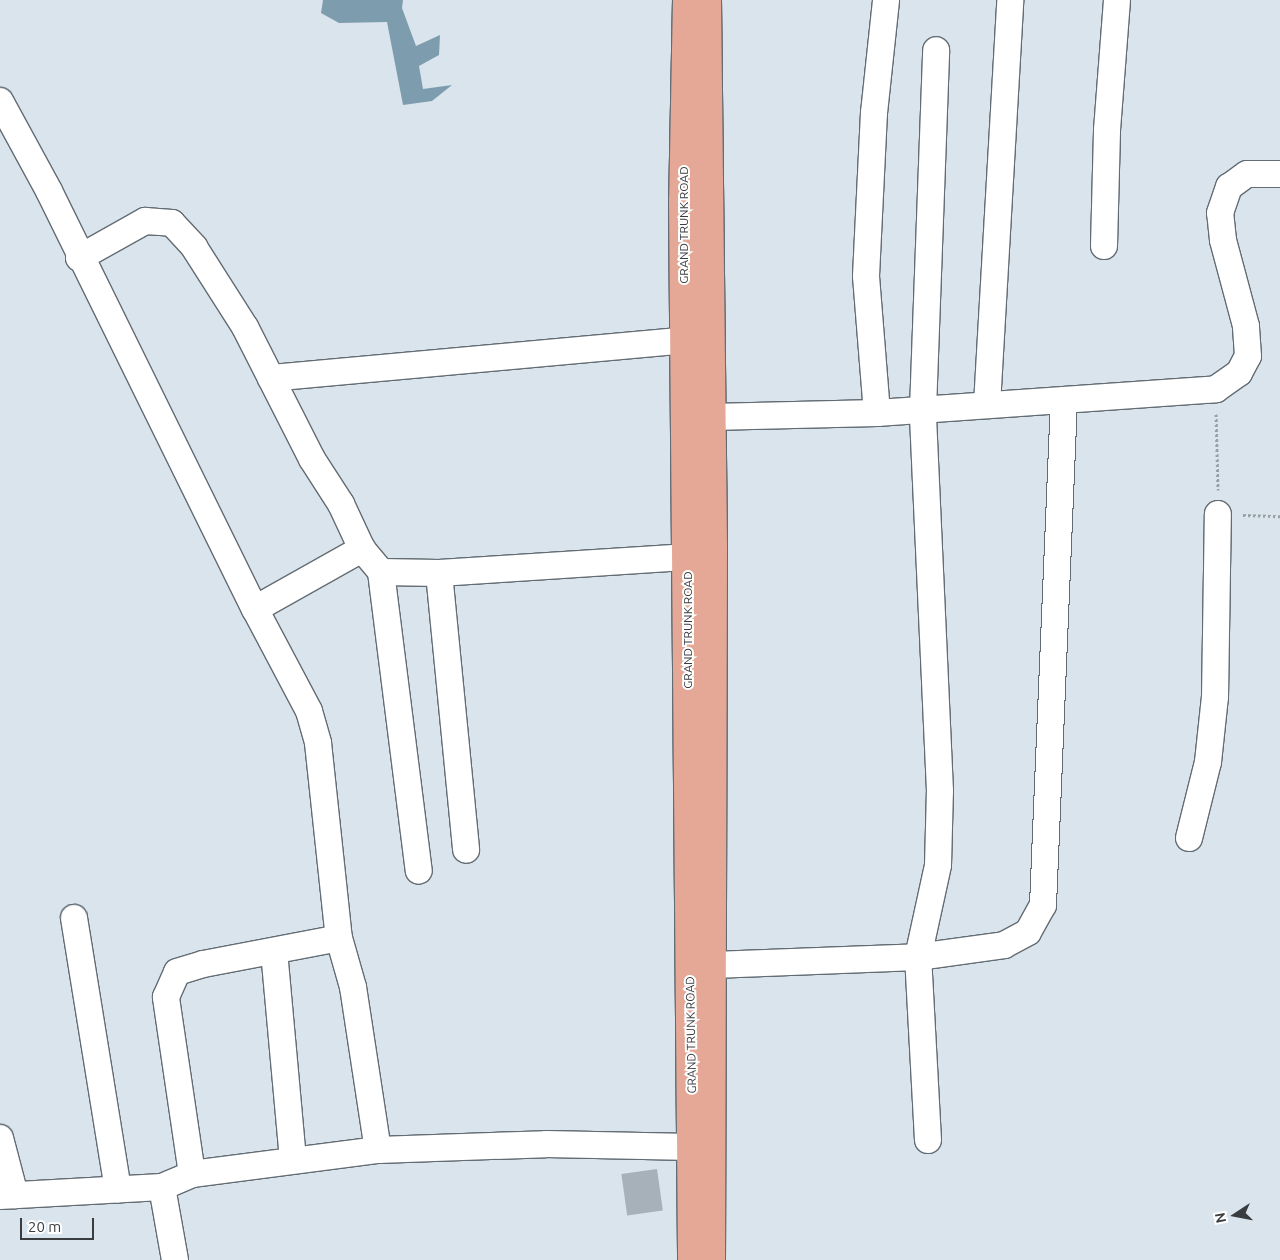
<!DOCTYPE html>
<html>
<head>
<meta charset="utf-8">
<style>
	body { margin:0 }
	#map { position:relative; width:1280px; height:1260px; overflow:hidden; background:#d9e4ec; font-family:Ubuntu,sans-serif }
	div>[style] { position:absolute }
	.water>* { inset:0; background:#7d9daf }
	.building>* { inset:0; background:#a7b1b9; transform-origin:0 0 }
	.path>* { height:3px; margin-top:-1.5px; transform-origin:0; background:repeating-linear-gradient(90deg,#98a0a6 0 2.5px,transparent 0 5px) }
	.roads { filter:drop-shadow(1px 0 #636c73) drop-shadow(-1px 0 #636c73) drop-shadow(0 1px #636c73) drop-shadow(0 -1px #636c73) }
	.minor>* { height:26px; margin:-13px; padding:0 13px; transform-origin:13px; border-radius:13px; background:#fff }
	.major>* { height:28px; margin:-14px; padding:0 14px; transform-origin:14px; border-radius:14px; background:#e5a897 }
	span { translate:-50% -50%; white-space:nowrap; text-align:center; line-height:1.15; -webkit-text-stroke:4px #fff; paint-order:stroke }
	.street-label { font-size:12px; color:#393d40 }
	.north { position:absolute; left:1210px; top:1190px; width:50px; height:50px; -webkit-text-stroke:4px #fff; paint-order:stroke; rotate:259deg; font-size:14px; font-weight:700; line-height:20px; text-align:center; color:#393d40 }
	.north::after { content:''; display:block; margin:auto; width:18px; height:22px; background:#393d40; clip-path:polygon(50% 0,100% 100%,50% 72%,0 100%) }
	.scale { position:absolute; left:20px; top:1218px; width:74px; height:22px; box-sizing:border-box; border:2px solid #393d40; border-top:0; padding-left:6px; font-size:15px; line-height:18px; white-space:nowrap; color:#393d40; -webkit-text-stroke:4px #fff; paint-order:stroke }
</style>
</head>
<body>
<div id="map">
	<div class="water">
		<div style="clip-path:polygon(323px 0,403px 0,402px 8px,416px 46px,440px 35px,439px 55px,419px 66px,423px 89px,452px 85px,432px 101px,403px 105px,387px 22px,339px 23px,321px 13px)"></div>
	</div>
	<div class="building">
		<div style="left:657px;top:1169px;width:42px;height:36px;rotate:82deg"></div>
	</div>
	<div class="path">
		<div style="left:1216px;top:414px;width:76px;rotate:88.5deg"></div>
		<div style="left:1243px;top:515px;width:37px;rotate:2deg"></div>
	</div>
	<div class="roads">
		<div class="minor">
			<div style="left:0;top:101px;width:102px;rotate:61.4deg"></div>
			<div style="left:49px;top:191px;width:466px;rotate:63.8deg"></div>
			<div style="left:255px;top:609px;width:115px;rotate:62.1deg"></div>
			<div style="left:309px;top:711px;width:33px;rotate:74deg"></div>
			<div style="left:318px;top:743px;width:196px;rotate:83.9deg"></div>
			<div style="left:339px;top:938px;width:51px;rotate:74.1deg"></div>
			<div style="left:353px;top:987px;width:165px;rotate:81.3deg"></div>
			<div style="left:1104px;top:246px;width:116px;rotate:-88.5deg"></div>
			<div style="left:1107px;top:130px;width:130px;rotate:-85.6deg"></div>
			<div style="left:79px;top:258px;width:76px;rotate:-29.3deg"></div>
			<div style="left:145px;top:221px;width:27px;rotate:4deg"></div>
			<div style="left:172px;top:223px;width:33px;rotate:47deg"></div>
			<div style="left:194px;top:247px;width:95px;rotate:57.5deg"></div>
			<div style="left:245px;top:327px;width:148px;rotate:63.1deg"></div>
			<div style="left:312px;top:459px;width:54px;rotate:57.2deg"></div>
			<div style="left:341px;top:504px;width:50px;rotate:65deg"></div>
			<div style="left:362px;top:549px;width:30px;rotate:50deg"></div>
			<div style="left:381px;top:572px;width:58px;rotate:1deg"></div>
			<div style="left:439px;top:573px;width:250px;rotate:-3.7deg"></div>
			<div style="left:271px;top:378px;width:416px;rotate:-5.2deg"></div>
			<div style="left:987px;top:405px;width:406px;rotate:-86.7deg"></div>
			<div style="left:877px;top:413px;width:137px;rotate:-94.6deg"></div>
			<div style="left:866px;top:276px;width:163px;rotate:-87.2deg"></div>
			<div style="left:874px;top:113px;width:114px;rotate:-83.9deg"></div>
			<div style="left:711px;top:417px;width:166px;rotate:-1.4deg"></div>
			<div style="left:877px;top:413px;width:340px;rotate:-4deg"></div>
			<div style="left:1216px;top:389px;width:28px;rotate:-35deg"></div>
			<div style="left:1239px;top:373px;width:19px;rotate:-62deg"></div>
			<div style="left:1248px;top:356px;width:30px;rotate:-94deg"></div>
			<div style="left:1246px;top:326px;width:89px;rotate:-105deg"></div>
			<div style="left:1223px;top:240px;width:27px;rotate:-96deg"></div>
			<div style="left:1220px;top:213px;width:28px;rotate:-71deg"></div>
			<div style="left:1229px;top:187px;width:22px;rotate:-36deg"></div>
			<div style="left:1247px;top:174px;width:33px"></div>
			<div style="left:381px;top:572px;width:301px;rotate:82.8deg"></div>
			<div style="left:439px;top:573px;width:278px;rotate:84.4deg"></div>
			<div style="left:255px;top:609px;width:123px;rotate:-29.3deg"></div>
			<div style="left:1189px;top:838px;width:78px;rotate:-76deg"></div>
			<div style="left:1208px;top:762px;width:65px;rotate:-83.9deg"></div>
			<div style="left:1215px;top:697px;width:183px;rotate:-89.1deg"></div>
			<div style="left:74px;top:918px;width:275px;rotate:80.8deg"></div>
			<div style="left:274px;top:951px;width:210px;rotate:84.8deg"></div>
			<div style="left:713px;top:965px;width:205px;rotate:-2.2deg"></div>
			<div style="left:918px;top:957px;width:87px;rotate:-7.9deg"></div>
			<div style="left:1004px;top:945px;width:27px;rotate:-28deg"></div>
			<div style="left:1028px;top:932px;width:31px;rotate:-61deg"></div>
			<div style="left:1043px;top:905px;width:505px;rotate:-87.62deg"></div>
			<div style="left:0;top:1138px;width:59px;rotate:75.3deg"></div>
			<div style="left:928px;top:1140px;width:183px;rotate:-93.1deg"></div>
			<div style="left:918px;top:957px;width:94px;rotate:-77.7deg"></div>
			<div style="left:938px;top:865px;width:74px;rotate:-88.5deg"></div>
			<div style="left:940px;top:791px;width:381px;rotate:-92.6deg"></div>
			<div style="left:923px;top:410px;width:360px;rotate:-87.9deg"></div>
			<div style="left:192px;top:1174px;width:179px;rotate:-98.4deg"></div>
			<div style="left:166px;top:997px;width:27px;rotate:-66deg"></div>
			<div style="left:177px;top:972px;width:27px;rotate:-17deg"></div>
			<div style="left:203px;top:964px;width:138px;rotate:-10.8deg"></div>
			<div style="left:162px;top:1187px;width:74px;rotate:79.9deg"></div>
			<div style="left:0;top:1196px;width:162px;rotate:-3.2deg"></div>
			<div style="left:162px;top:1187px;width:33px;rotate:-23deg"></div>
			<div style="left:192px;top:1174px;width:188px;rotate:-7.4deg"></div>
			<div style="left:378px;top:1150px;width:168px;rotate:-2deg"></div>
			<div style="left:546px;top:1144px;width:146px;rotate:1.2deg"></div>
		</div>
		<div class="major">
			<div style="left:687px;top:0;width:200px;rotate:91.1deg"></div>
			<div style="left:683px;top:200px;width:1060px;rotate:89.51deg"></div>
			<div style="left:707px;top:0;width:547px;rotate:89.37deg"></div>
			<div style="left:713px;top:547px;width:713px;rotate:90.16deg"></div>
		</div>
	</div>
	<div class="street-label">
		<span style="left:684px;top:225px;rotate:-90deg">GRAND TRUNK ROAD</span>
		<span style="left:688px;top:630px;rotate:-90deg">GRAND TRUNK ROAD</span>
		<span style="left:691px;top:1035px;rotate:-91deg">GRAND TRUNK ROAD</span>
	</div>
	<div class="north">N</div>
	<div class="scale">20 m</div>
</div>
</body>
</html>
